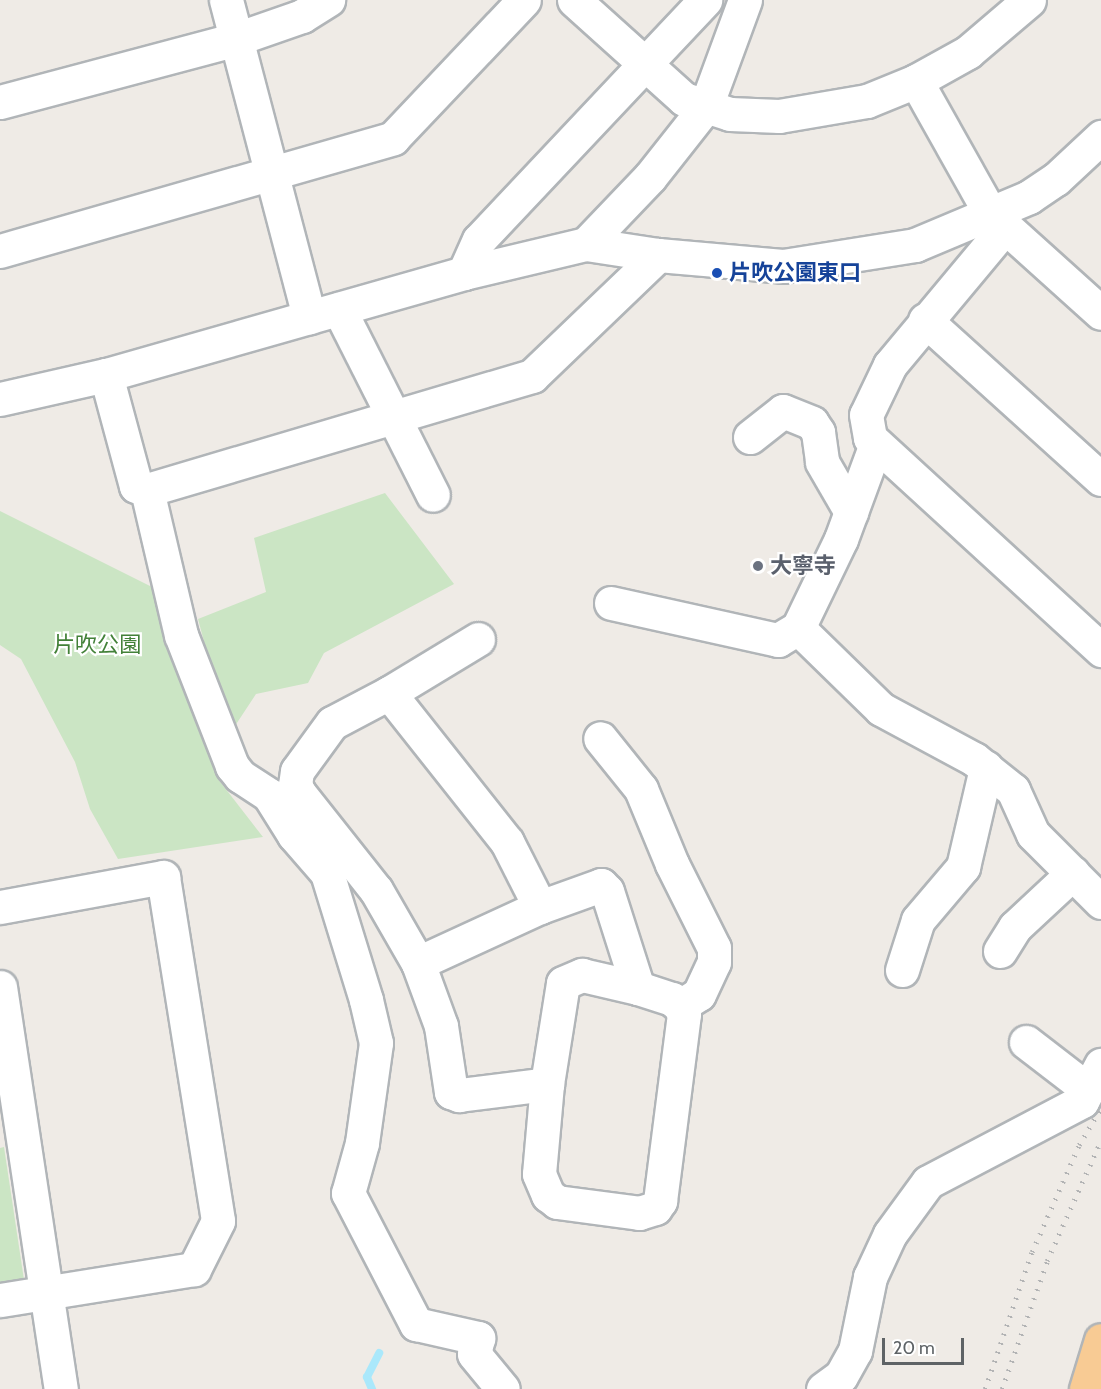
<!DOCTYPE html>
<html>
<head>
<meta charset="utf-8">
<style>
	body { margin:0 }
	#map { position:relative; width:1101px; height:1389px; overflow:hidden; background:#efebe6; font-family:Cabin,"Noto Sans JP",sans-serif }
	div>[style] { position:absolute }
	.green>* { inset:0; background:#cbe5c4 }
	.stream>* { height:8px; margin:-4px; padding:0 4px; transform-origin:4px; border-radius:4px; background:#aae8fb }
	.roads { filter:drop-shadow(2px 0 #b1b5b8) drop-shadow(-2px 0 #b1b5b8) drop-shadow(0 2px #b1b5b8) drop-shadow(0 -2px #b1b5b8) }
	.minor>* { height:33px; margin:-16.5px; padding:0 16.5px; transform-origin:16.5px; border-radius:16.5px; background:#fff }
	.highway>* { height:33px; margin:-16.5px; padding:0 16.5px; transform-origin:16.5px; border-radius:16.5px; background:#f8cb94 }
	.rail>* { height:4.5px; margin-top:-2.25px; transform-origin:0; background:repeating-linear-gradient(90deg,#b2b3b4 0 1.5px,transparent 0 9.5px) }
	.dots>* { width:16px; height:16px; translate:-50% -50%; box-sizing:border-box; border:3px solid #fff; border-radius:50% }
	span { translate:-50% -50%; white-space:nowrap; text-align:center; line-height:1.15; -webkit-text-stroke:4.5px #fff; paint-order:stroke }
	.transit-label { font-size:22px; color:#164399; font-weight:700 }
	.left { translate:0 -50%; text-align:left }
	.worship-label { font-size:22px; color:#5b616d; font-weight:700 }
	.park-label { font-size:22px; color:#438139 }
	.scale { position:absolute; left:882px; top:1338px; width:82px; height:27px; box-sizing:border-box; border:3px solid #5e6366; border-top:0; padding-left:8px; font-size:18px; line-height:21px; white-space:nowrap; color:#5e6366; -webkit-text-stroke:4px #fff; paint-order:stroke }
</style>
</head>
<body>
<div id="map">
	<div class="green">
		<div style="clip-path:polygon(385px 493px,454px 584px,324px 653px,308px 683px,256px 694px,229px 735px,198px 619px,266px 592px,254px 538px)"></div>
		<div style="clip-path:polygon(0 511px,156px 589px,218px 779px,263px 837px,118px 859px,90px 809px,75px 762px,21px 659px,0 645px)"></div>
		<div style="clip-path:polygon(4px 1147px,24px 1280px,0 1283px,0 1148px)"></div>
	</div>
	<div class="stream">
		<div style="left:372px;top:1389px;width:13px;rotate:-113deg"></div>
		<div style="left:367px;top:1377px;width:27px;rotate:-63deg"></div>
	</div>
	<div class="roads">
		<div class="minor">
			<div style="left:226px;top:0;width:328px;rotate:75.3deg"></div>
			<div style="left:574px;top:0;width:148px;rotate:42deg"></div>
			<div style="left:684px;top:99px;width:48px;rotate:18.1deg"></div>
			<div style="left:730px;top:114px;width:49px;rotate:2.3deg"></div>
			<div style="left:779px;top:116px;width:89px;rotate:-9.7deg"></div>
			<div style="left:867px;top:101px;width:53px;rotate:-22.2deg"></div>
			<div style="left:916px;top:81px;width:60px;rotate:-29.1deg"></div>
			<div style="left:968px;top:52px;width:80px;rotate:-40.4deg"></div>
			<div style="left:916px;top:81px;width:151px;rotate:60.7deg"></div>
			<div style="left:990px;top:213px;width:149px;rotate:42deg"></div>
			<div style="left:0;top:102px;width:244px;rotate:-14.9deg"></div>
			<div style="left:236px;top:39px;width:70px;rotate:-19.2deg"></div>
			<div style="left:302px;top:16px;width:31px;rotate:-32deg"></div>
			<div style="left:1005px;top:227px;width:180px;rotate:129.8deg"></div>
			<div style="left:890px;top:365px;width:55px;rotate:115.6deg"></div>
			<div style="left:866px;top:415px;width:23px;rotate:80deg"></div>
			<div style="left:870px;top:438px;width:314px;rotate:42.5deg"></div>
			<div style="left:586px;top:244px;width:93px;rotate:-46.3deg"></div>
			<div style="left:650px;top:177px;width:90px;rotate:-51.7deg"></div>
			<div style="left:706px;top:106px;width:113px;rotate:-69.8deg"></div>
			<div style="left:0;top:251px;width:409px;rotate:-16deg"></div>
			<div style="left:393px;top:138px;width:190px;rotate:-46.5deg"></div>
			<div style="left:464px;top:273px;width:36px;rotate:-66deg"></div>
			<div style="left:479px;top:240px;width:330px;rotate:-46.7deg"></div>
			<div style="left:339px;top:309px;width:208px;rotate:63.2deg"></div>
			<div style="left:925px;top:320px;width:237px;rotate:42.1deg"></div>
			<div style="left:106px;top:375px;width:115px;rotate:74.9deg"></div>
			<div style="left:136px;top:486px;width:12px;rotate:20deg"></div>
			<div style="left:147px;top:490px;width:402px;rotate:-16.5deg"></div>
			<div style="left:532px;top:376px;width:175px;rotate:-43.8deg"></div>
			<div style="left:0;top:399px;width:109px;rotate:-12.8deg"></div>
			<div style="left:106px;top:375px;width:372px;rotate:-15.9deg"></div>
			<div style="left:464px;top:273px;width:125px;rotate:-13.4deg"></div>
			<div style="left:586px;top:244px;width:73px;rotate:8.7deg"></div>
			<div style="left:658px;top:255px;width:125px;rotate:5deg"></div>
			<div style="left:783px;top:266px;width:134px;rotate:-9deg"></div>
			<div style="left:915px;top:245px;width:124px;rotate:-22.8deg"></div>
			<div style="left:1029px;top:197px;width:32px;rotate:-34deg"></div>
			<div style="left:1056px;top:179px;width:62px;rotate:-43deg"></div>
			<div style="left:750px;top:437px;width:42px;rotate:-38.2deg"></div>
			<div style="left:783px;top:411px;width:31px;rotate:22deg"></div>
			<div style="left:812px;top:423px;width:11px;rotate:56deg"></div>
			<div style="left:818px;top:432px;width:30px;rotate:82deg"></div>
			<div style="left:822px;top:462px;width:58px;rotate:59.9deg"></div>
			<div style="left:147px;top:490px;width:149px;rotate:76.8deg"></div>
			<div style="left:181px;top:635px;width:141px;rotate:68.7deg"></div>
			<div style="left:232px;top:766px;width:13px;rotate:51deg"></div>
			<div style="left:240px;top:776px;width:35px;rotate:33deg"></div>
			<div style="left:269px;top:795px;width:47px;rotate:58deg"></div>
			<div style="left:294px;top:835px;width:50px;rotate:49deg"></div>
			<div style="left:327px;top:873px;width:133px;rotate:72.9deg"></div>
			<div style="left:366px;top:1000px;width:44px;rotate:76.9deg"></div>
			<div style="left:376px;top:1043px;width:101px;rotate:98deg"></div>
			<div style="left:362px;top:1143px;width:52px;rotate:105.6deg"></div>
			<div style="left:348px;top:1193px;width:148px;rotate:62.6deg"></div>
			<div style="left:416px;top:1324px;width:64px;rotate:12.7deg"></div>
			<div style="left:478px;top:1338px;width:16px;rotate:104deg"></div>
			<div style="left:474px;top:1354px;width:45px;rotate:50.4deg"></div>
			<div style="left:611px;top:603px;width:171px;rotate:12.5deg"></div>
			<div style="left:778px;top:640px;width:23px;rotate:-31deg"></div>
			<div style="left:798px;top:628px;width:116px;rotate:44.3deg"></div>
			<div style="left:881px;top:709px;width:106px;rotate:28.3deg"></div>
			<div style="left:974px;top:759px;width:50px;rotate:38.5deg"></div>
			<div style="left:1013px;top:790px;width:48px;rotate:65.6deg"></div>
			<div style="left:1033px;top:834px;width:96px;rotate:45deg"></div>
			<div style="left:798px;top:628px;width:99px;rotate:-64.2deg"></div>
			<div style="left:841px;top:539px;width:101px;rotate:-69.8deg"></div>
			<div style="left:389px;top:693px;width:104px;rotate:-31.2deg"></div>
			<div style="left:0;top:907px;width:166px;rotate:-10.4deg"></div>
			<div style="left:163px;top:877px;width:348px;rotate:80.9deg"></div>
			<div style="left:218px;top:1221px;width:54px;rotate:116.6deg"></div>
			<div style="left:194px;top:1269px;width:196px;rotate:170.9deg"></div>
			<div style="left:540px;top:907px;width:73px;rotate:-116.9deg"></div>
			<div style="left:507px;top:842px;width:190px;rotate:-128.4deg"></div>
			<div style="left:389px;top:693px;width:64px;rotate:152.2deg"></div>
			<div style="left:332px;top:723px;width:59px;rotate:126.1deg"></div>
			<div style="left:297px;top:771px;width:14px;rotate:98deg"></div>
			<div style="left:295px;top:785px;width:9px;rotate:63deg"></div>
			<div style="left:299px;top:793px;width:124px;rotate:51.6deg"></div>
			<div style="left:376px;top:890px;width:84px;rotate:60.1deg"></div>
			<div style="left:418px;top:963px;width:67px;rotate:69.9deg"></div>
			<div style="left:441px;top:1026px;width:67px;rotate:81.4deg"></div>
			<div style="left:451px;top:1092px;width:9px;rotate:21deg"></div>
			<div style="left:459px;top:1095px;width:89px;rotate:-7.1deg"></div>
			<div style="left:547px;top:1084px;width:90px;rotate:95.1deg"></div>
			<div style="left:539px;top:1174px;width:23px;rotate:67deg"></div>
			<div style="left:548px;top:1195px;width:11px;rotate:38deg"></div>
			<div style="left:557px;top:1202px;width:83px;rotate:7.6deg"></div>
			<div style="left:639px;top:1213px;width:17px;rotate:-17deg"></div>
			<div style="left:655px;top:1208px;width:9px;rotate:-54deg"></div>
			<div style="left:660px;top:1201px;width:189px;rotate:-82.7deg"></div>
			<div style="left:684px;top:1014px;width:9px;rotate:-117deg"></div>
			<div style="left:1000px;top:951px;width:28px;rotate:-58deg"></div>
			<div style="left:1015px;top:927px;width:79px;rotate:-43deg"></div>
			<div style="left:418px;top:963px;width:134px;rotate:-24.7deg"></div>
			<div style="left:540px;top:907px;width:65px;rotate:-19.8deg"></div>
			<div style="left:601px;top:885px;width:8px;rotate:45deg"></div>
			<div style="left:607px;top:891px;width:102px;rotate:72.3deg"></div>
			<div style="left:902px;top:970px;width:52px;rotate:-72.3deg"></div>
			<div style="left:918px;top:920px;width:70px;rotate:-49.7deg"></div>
			<div style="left:963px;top:867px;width:102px;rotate:-76.9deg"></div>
			<div style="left:0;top:987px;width:407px;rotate:81.4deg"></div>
			<div style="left:1026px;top:1042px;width:77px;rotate:37.6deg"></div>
			<div style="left:547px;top:1084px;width:102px;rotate:-81deg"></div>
			<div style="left:563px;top:983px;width:21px;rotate:-23deg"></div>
			<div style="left:582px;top:975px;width:57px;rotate:13.1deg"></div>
			<div style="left:638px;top:988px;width:36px;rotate:18deg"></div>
			<div style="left:672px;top:999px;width:11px;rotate:41deg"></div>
			<div style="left:680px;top:1006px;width:22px;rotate:-32deg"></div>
			<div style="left:699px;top:994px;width:35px;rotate:-65deg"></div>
			<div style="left:714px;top:962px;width:14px;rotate:-90deg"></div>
			<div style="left:714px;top:948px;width:94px;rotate:-116.6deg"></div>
			<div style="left:672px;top:864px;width:81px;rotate:-112.5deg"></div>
			<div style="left:641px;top:789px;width:65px;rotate:-128.8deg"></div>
			<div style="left:823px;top:1389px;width:22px;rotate:-36deg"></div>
			<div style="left:841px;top:1376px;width:29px;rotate:-61deg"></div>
			<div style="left:855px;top:1351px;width:76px;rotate:-78.5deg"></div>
			<div style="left:870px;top:1277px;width:47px;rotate:-65.1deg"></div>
			<div style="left:890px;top:1234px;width:64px;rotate:-53.8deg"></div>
			<div style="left:928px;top:1182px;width:174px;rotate:-27.7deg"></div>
			<div style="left:1082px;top:1101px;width:41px;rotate:-62.2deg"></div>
		</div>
		<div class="highway">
			<div style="left:1086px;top:1389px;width:51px;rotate:-73deg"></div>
		</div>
	</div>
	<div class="rail">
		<div style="left:985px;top:1389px;width:145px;rotate:-71.1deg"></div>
		<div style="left:1032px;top:1252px;width:117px;rotate:-66.3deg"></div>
		<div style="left:1079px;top:1145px;width:43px;rotate:-59.3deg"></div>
		<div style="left:1002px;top:1389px;width:136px;rotate:-70.6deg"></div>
		<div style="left:1047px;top:1261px;width:133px;rotate:-65.9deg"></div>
	</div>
	<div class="dots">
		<div style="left:717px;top:273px;background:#1a4fb4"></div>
		<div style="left:758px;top:566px;background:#6b7280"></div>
	</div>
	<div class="transit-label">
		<span class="left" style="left:729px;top:273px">片吹公園東口</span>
	</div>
	<div class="worship-label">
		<span class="left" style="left:770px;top:566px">大寧寺</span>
	</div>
	<div class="park-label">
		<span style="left:97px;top:645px">片吹公園</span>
	</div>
	<div class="scale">20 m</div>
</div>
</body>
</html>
